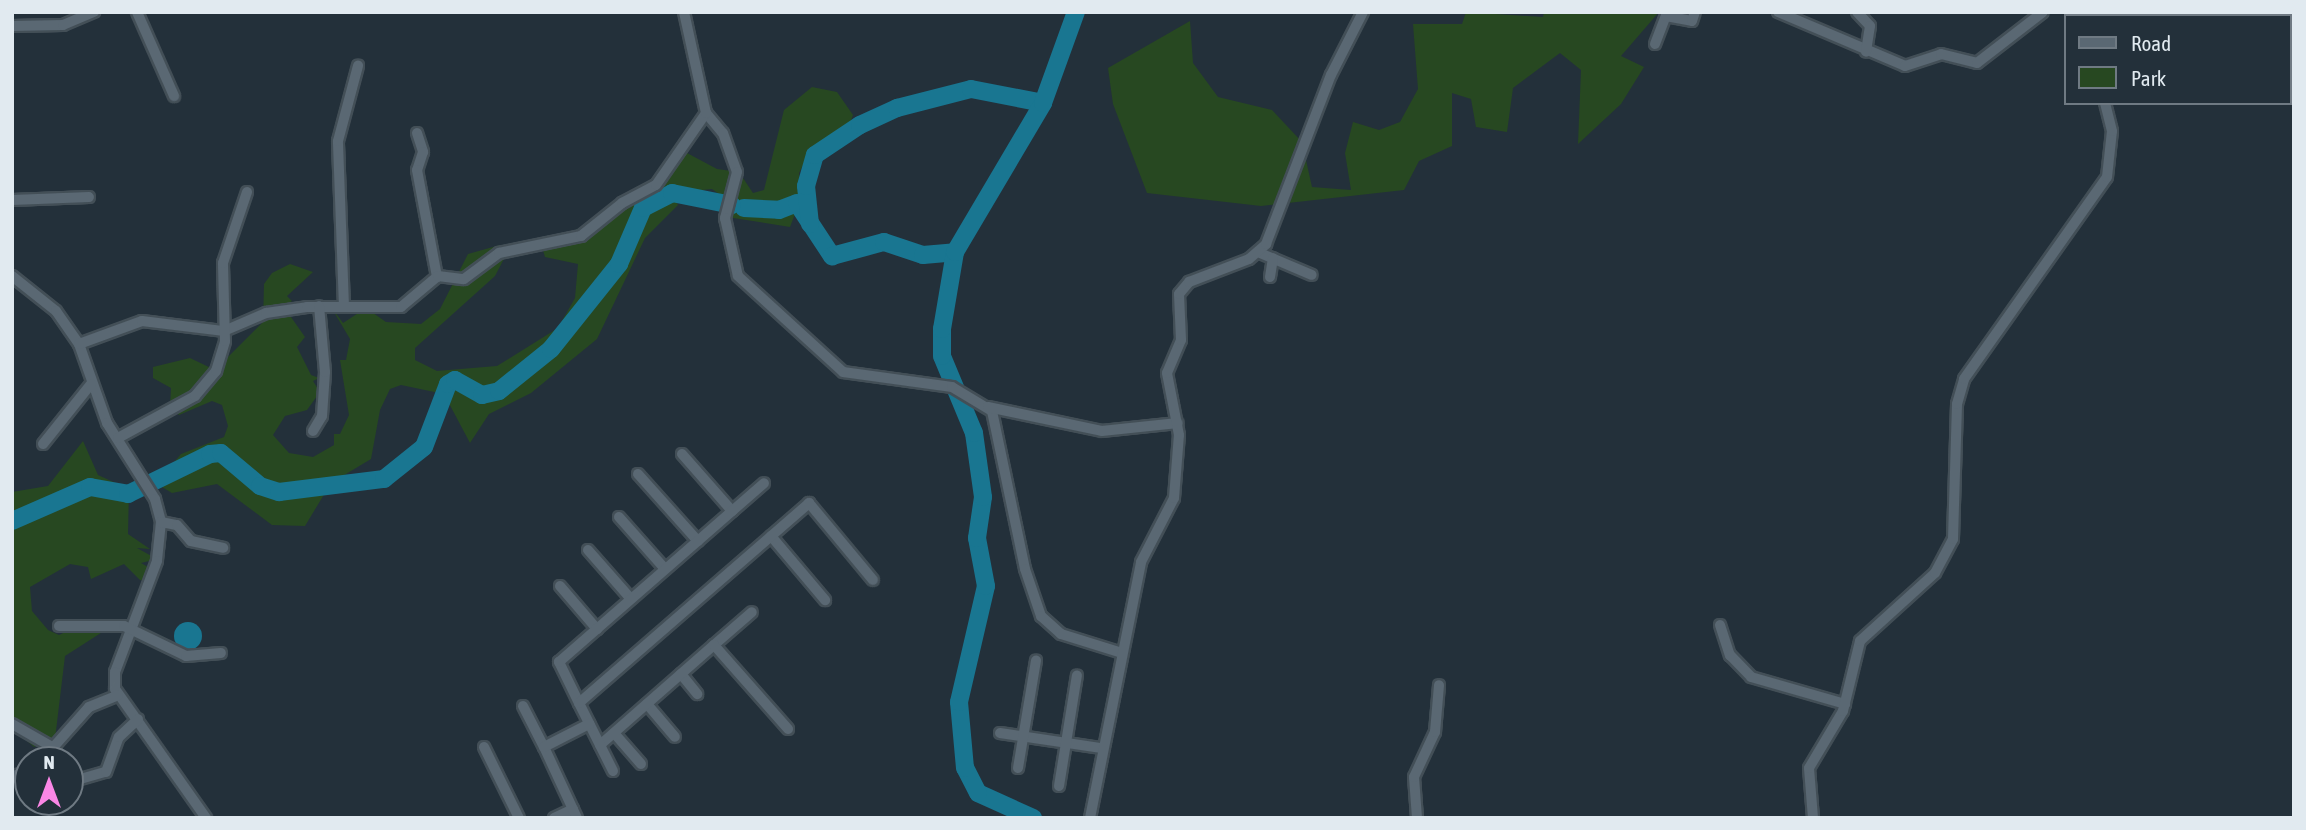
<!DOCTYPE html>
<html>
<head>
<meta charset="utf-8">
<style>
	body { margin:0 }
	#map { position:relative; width:2306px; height:830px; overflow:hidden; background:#23303a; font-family:"Asap Condensed",sans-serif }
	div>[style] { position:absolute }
	.green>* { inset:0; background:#274821 }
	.water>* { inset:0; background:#197691 }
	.round { border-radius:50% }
	.river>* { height:18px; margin:-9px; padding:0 9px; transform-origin:9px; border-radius:9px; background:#197691 }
	.roads { filter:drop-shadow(2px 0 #434f57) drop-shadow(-2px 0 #434f57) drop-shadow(0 2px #434f57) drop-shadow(0 -2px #434f57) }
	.street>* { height:10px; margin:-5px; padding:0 5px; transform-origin:5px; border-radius:5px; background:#5a6873 }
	span { translate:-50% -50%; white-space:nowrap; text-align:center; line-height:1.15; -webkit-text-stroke:7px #23303a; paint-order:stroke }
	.frame { position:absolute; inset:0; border:14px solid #e1eaf0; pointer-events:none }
	.legend { position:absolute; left:2064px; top:14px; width:228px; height:91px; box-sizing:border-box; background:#23303a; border:2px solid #6f7a83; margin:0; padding:9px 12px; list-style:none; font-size:21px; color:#e1eaf0 }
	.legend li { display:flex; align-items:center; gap:14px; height:35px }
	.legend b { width:35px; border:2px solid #6f7a83 }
	.north { position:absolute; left:14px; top:746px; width:70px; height:70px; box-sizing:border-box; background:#23303a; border:2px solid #6f7a83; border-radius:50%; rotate:0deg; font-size:19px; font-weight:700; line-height:28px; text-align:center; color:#e1eaf0 }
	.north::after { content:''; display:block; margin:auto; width:24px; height:32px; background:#fb87e6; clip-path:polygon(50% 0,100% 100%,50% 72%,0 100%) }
</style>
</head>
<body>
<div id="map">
	<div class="green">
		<div style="clip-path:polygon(1466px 12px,1543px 17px,1544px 12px,1659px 12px,1621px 56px,1644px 67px,1621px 104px,1578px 144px,1581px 70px,1560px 53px,1513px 88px,1507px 132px,1476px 127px,1471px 99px,1452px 93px,1452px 146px,1419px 161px,1404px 190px,1261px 206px,1147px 193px,1113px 104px,1108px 68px,1190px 21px,1193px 63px,1218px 97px,1272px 110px,1302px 142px,1312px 187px,1351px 190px,1345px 153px,1353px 122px,1379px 130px,1400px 122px,1418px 89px,1413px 24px,1462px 24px)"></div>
		<div style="clip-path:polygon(812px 87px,837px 92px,853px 115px,849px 126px,810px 152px,799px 173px,801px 198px,790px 227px,727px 217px,734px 205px,712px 189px,672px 193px,678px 205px,645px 238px,597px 339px,531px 393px,489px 414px,470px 443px,444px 394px,401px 385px,390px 389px,380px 410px,371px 459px,331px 483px,305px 526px,272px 525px,217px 484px,172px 493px,162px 487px,159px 480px,181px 454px,224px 437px,228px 426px,222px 405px,212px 401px,179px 415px,170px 407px,171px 388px,153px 378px,153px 367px,190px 358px,213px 369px,225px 360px,263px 322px,264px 284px,272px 273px,290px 264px,313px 272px,287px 296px,292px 301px,284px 307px,305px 337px,297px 347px,311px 375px,319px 378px,313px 381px,320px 392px,307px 410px,285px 416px,273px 435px,289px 453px,313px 457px,334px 445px,334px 434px,340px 434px,349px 415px,340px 360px,346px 360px,350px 339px,331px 307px,343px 323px,366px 308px,386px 322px,421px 324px,440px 309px,468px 254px,500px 245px,506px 255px,495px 276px,415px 348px,415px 360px,437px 371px,497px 366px,558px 328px,575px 298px,578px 264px,545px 257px,542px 247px,597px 219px,687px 153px,717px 169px,739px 172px,753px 193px,764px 190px,784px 110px)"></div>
		<div style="clip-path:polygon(83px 441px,98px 475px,129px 489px,128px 534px,150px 549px,137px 548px,157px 559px,141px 563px,157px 572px,151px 582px,140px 580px,124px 564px,91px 579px,88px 567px,70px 564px,30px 587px,32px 611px,48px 630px,59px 635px,80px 625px,104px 631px,65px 656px,55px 739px,34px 747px,12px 728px,12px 492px,48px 486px)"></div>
	</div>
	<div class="water">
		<div class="round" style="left:174px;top:622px;width:28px;height:28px"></div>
	</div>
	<div class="river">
		<div style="left:744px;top:208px;width:35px;rotate:3deg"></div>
		<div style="left:779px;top:210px;width:19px;rotate:-21deg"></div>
		<div style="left:797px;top:203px;width:64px;rotate:56.6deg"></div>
		<div style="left:832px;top:256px;width:54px;rotate:-15.1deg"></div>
		<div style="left:884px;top:242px;width:41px;rotate:18.4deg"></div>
		<div style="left:923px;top:255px;width:32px;rotate:-5deg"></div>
		<div style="left:810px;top:224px;width:38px;rotate:-96deg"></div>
		<div style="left:806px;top:186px;width:32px;rotate:-74deg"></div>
		<div style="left:815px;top:155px;width:54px;rotate:-33.7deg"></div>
		<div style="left:860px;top:125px;width:41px;rotate:-24.7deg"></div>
		<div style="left:897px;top:108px;width:76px;rotate:-14.4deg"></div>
		<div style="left:971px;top:89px;width:73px;rotate:11deg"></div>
		<div style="left:12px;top:521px;width:85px;rotate:-23.6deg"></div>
		<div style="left:90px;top:487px;width:39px;rotate:10deg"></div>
		<div style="left:128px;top:494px;width:91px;rotate:-26deg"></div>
		<div style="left:210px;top:454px;width:11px;rotate:-5deg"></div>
		<div style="left:221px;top:453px;width:51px;rotate:40.2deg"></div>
		<div style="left:260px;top:486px;width:20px;rotate:18deg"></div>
		<div style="left:279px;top:492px;width:106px;rotate:-7.1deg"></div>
		<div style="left:384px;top:479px;width:51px;rotate:-38.7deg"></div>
		<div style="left:424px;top:447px;width:67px;rotate:-69.1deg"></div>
		<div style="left:448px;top:384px;width:8px;rotate:-30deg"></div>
		<div style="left:455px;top:380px;width:31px;rotate:29deg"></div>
		<div style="left:482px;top:395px;width:17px;rotate:-13deg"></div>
		<div style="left:499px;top:391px;width:67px;rotate:-38.9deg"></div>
		<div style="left:551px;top:349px;width:109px;rotate:-51.3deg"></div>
		<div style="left:619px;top:264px;width:61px;rotate:-66.8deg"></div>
		<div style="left:643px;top:208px;width:33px;rotate:-27deg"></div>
		<div style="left:672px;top:193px;width:61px;rotate:11.3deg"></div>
		<div style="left:1033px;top:818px;width:60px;rotate:-155.6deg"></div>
		<div style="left:978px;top:793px;width:28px;rotate:-117deg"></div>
		<div style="left:965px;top:768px;width:66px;rotate:-95.2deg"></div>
		<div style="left:959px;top:702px;width:119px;rotate:-76.9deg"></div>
		<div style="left:986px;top:586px;width:49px;rotate:-100.6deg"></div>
		<div style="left:977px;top:538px;width:41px;rotate:-81.7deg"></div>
		<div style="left:983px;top:497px;width:65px;rotate:-98deg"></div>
		<div style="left:974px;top:433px;width:83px;rotate:-112.6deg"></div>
		<div style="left:942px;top:356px;width:27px;rotate:-90deg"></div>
		<div style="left:942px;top:329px;width:78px;rotate:-80.4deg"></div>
		<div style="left:955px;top:252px;width:173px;rotate:-59.4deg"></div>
		<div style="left:1043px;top:103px;width:97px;rotate:-70.1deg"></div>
	</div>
	<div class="roads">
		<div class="street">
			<div style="left:137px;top:12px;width:92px;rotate:66.2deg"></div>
			<div style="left:1778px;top:12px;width:138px;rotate:23deg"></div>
			<div style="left:1905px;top:66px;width:38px;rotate:-18deg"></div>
			<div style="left:1941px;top:54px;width:37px;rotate:14deg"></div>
			<div style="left:1977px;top:63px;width:83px;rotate:-37.7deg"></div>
			<div style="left:1857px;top:12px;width:19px;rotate:47deg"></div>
			<div style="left:1870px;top:26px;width:26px;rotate:99deg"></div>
			<div style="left:2104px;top:12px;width:8px;rotate:30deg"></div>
			<div style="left:2215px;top:12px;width:7px;rotate:34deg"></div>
			<div style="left:2176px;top:16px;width:5px;rotate:-53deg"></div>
			<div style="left:12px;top:26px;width:51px;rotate:-1.1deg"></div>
			<div style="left:63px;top:25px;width:34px;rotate:-23deg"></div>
			<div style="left:2290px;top:41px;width:4px;rotate:14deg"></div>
			<div style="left:1655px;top:44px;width:30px;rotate:-69deg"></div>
			<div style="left:1666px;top:16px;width:26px;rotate:11deg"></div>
			<div style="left:1692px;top:21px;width:9px;rotate:-72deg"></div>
			<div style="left:706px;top:113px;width:26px;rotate:50deg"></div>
			<div style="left:723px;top:133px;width:41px;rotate:70.3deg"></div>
			<div style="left:737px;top:172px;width:48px;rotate:104.6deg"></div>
			<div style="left:725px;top:218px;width:59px;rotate:77.4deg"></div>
			<div style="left:738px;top:276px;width:142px;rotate:42.4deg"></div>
			<div style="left:843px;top:372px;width:110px;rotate:7.8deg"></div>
			<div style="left:952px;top:387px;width:47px;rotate:31deg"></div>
			<div style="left:992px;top:411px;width:161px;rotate:78.2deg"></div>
			<div style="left:1025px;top:569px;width:50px;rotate:71.2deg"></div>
			<div style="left:1041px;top:616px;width:27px;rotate:42deg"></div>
			<div style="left:1061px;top:634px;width:64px;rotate:17.3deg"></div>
			<div style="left:417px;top:133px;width:20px;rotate:72deg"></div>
			<div style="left:423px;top:152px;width:19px;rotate:108deg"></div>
			<div style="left:417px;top:170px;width:109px;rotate:79.4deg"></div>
			<div style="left:12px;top:200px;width:77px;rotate:-2.2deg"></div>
			<div style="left:1260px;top:253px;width:56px;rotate:22.9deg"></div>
			<div style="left:12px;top:276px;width:56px;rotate:38.5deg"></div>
			<div style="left:56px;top:311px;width:40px;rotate:55.1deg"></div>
			<div style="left:79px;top:344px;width:84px;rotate:70.5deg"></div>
			<div style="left:107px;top:423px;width:90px;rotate:57.7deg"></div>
			<div style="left:155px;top:499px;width:24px;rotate:75deg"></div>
			<div style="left:161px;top:522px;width:39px;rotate:96deg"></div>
			<div style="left:157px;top:561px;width:119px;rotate:110.7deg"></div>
			<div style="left:115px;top:672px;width:17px;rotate:90deg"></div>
			<div style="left:115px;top:689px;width:158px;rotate:54.8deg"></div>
			<div style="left:1270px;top:277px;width:19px;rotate:-81deg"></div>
			<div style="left:344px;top:307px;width:166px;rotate:-92.1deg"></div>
			<div style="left:338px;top:141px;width:78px;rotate:-75.1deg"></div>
			<div style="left:79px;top:344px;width:67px;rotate:-20.1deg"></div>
			<div style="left:142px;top:321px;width:83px;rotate:7deg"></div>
			<div style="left:224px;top:331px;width:46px;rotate:-23.2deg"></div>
			<div style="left:266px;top:313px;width:41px;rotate:-8.3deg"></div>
			<div style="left:307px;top:307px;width:94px"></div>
			<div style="left:401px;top:307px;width:48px;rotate:-40deg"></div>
			<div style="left:438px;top:276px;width:26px;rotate:7deg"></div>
			<div style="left:464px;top:279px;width:44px;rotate:-36.6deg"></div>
			<div style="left:499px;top:253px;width:84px;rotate:-11.7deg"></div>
			<div style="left:581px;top:236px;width:53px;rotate:-38.8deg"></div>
			<div style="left:622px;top:203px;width:38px;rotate:-28deg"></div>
			<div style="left:656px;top:185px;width:88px;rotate:-55.2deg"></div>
			<div style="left:706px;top:113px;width:103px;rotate:-102.3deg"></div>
			<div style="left:988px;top:407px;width:116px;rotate:11.9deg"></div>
			<div style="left:1102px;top:431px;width:76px;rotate:-6deg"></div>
			<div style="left:313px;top:431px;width:17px;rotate:-59deg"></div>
			<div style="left:322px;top:416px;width:44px;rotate:-86.1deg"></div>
			<div style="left:325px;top:372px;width:66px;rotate:-95.2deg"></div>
			<div style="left:118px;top:438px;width:88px;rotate:-28.6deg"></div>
			<div style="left:195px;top:396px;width:33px;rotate:-50deg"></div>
			<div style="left:216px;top:371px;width:31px;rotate:-73deg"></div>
			<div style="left:225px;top:341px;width:78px;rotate:-91.5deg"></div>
			<div style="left:223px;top:263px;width:75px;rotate:-71.3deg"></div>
			<div style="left:43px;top:444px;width:77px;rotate:-51.3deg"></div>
			<div style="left:682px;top:454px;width:76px;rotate:48.7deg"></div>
			<div style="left:638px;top:474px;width:90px;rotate:48.2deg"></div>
			<div style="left:619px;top:517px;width:69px;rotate:48.5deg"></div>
			<div style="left:161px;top:522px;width:16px;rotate:11deg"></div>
			<div style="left:177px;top:525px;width:21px;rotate:49deg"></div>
			<div style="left:191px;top:541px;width:33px;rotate:12deg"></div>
			<div style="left:771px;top:536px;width:84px;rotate:49.8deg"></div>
			<div style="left:588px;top:550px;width:65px;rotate:48.7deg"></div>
			<div style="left:560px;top:586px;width:57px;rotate:49.3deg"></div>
			<div style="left:1720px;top:625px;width:32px;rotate:72deg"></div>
			<div style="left:1730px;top:655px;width:30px;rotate:46deg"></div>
			<div style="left:1751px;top:677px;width:98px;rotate:16deg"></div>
			<div style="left:59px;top:626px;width:65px"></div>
			<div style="left:124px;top:626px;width:69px;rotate:25.8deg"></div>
			<div style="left:186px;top:656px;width:35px;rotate:-5deg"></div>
			<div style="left:714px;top:645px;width:50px;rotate:-41deg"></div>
			<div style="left:681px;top:674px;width:26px;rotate:51deg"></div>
			<div style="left:579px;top:703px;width:46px;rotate:-116deg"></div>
			<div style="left:559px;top:662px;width:272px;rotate:-41.1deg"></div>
			<div style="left:647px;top:704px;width:43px;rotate:49.7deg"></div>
			<div style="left:523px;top:706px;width:46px;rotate:62.9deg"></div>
			<div style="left:12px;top:724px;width:48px;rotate:29.7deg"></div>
			<div style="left:614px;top:733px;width:41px;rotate:48.9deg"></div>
			<div style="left:1000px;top:733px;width:101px;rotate:8.5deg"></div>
			<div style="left:600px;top:745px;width:152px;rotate:-41.3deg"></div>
			<div style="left:714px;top:645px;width:112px;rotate:48.6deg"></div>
			<div style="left:484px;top:747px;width:79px;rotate:63.8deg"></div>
			<div style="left:42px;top:760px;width:71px;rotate:-48.4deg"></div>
			<div style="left:89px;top:707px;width:31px;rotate:-22deg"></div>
			<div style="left:1018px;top:768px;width:109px;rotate:-80.5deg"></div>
			<div style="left:613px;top:771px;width:76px;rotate:-116.6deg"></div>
			<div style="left:579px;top:703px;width:305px;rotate:-41deg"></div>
			<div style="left:809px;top:503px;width:100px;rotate:50.3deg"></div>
			<div style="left:12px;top:776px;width:16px;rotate:-14deg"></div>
			<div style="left:70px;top:782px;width:37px;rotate:-16deg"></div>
			<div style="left:106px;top:772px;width:37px;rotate:-70deg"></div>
			<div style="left:119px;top:737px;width:26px;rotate:-43deg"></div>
			<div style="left:1059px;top:786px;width:112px;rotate:-80.8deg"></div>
			<div style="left:554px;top:818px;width:21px;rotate:-25deg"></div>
			<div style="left:577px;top:818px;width:78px;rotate:-114.9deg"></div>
			<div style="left:544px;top:747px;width:51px;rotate:-27.1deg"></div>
			<div style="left:1090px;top:818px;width:261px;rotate:-78.7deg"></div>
			<div style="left:1141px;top:562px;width:72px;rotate:-62.7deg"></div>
			<div style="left:1174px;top:498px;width:63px;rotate:-85.5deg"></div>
			<div style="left:1179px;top:435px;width:63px;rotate:-101deg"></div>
			<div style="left:1167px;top:373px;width:36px;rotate:-67deg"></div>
			<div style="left:1181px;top:340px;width:46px;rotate:-92.5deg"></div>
			<div style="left:1179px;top:294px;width:16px;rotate:-50deg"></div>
			<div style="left:1189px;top:282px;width:64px;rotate:-21deg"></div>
			<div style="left:1249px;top:259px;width:23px;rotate:-41deg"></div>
			<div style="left:1266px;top:244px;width:181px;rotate:-69deg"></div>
			<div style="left:1331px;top:75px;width:71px;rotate:-63.1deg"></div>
			<div style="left:1417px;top:818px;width:41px;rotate:-94.2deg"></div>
			<div style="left:1414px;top:777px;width:50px;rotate:-65deg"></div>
			<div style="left:1435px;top:732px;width:47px;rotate:-85.1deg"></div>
			<div style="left:1813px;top:818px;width:50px;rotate:-94.6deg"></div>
			<div style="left:1809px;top:768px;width:66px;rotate:-59.2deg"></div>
			<div style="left:1843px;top:711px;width:72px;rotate:-76.3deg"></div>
			<div style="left:1860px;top:641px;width:101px;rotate:-42.2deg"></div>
			<div style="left:1935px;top:573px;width:38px;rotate:-62deg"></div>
			<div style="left:1953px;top:539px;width:135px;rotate:-88.3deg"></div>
			<div style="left:1957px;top:404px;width:26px;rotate:-74deg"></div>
			<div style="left:1964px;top:379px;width:247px;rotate:-54.7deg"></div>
			<div style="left:2107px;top:177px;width:46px;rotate:-83.8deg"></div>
			<div style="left:2112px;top:131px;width:29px;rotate:-104deg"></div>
		</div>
	</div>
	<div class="frame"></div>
	<ul class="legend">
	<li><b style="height:9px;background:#5a6873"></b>Road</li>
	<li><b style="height:19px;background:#274821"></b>Park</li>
	</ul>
	<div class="north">N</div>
</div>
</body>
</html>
